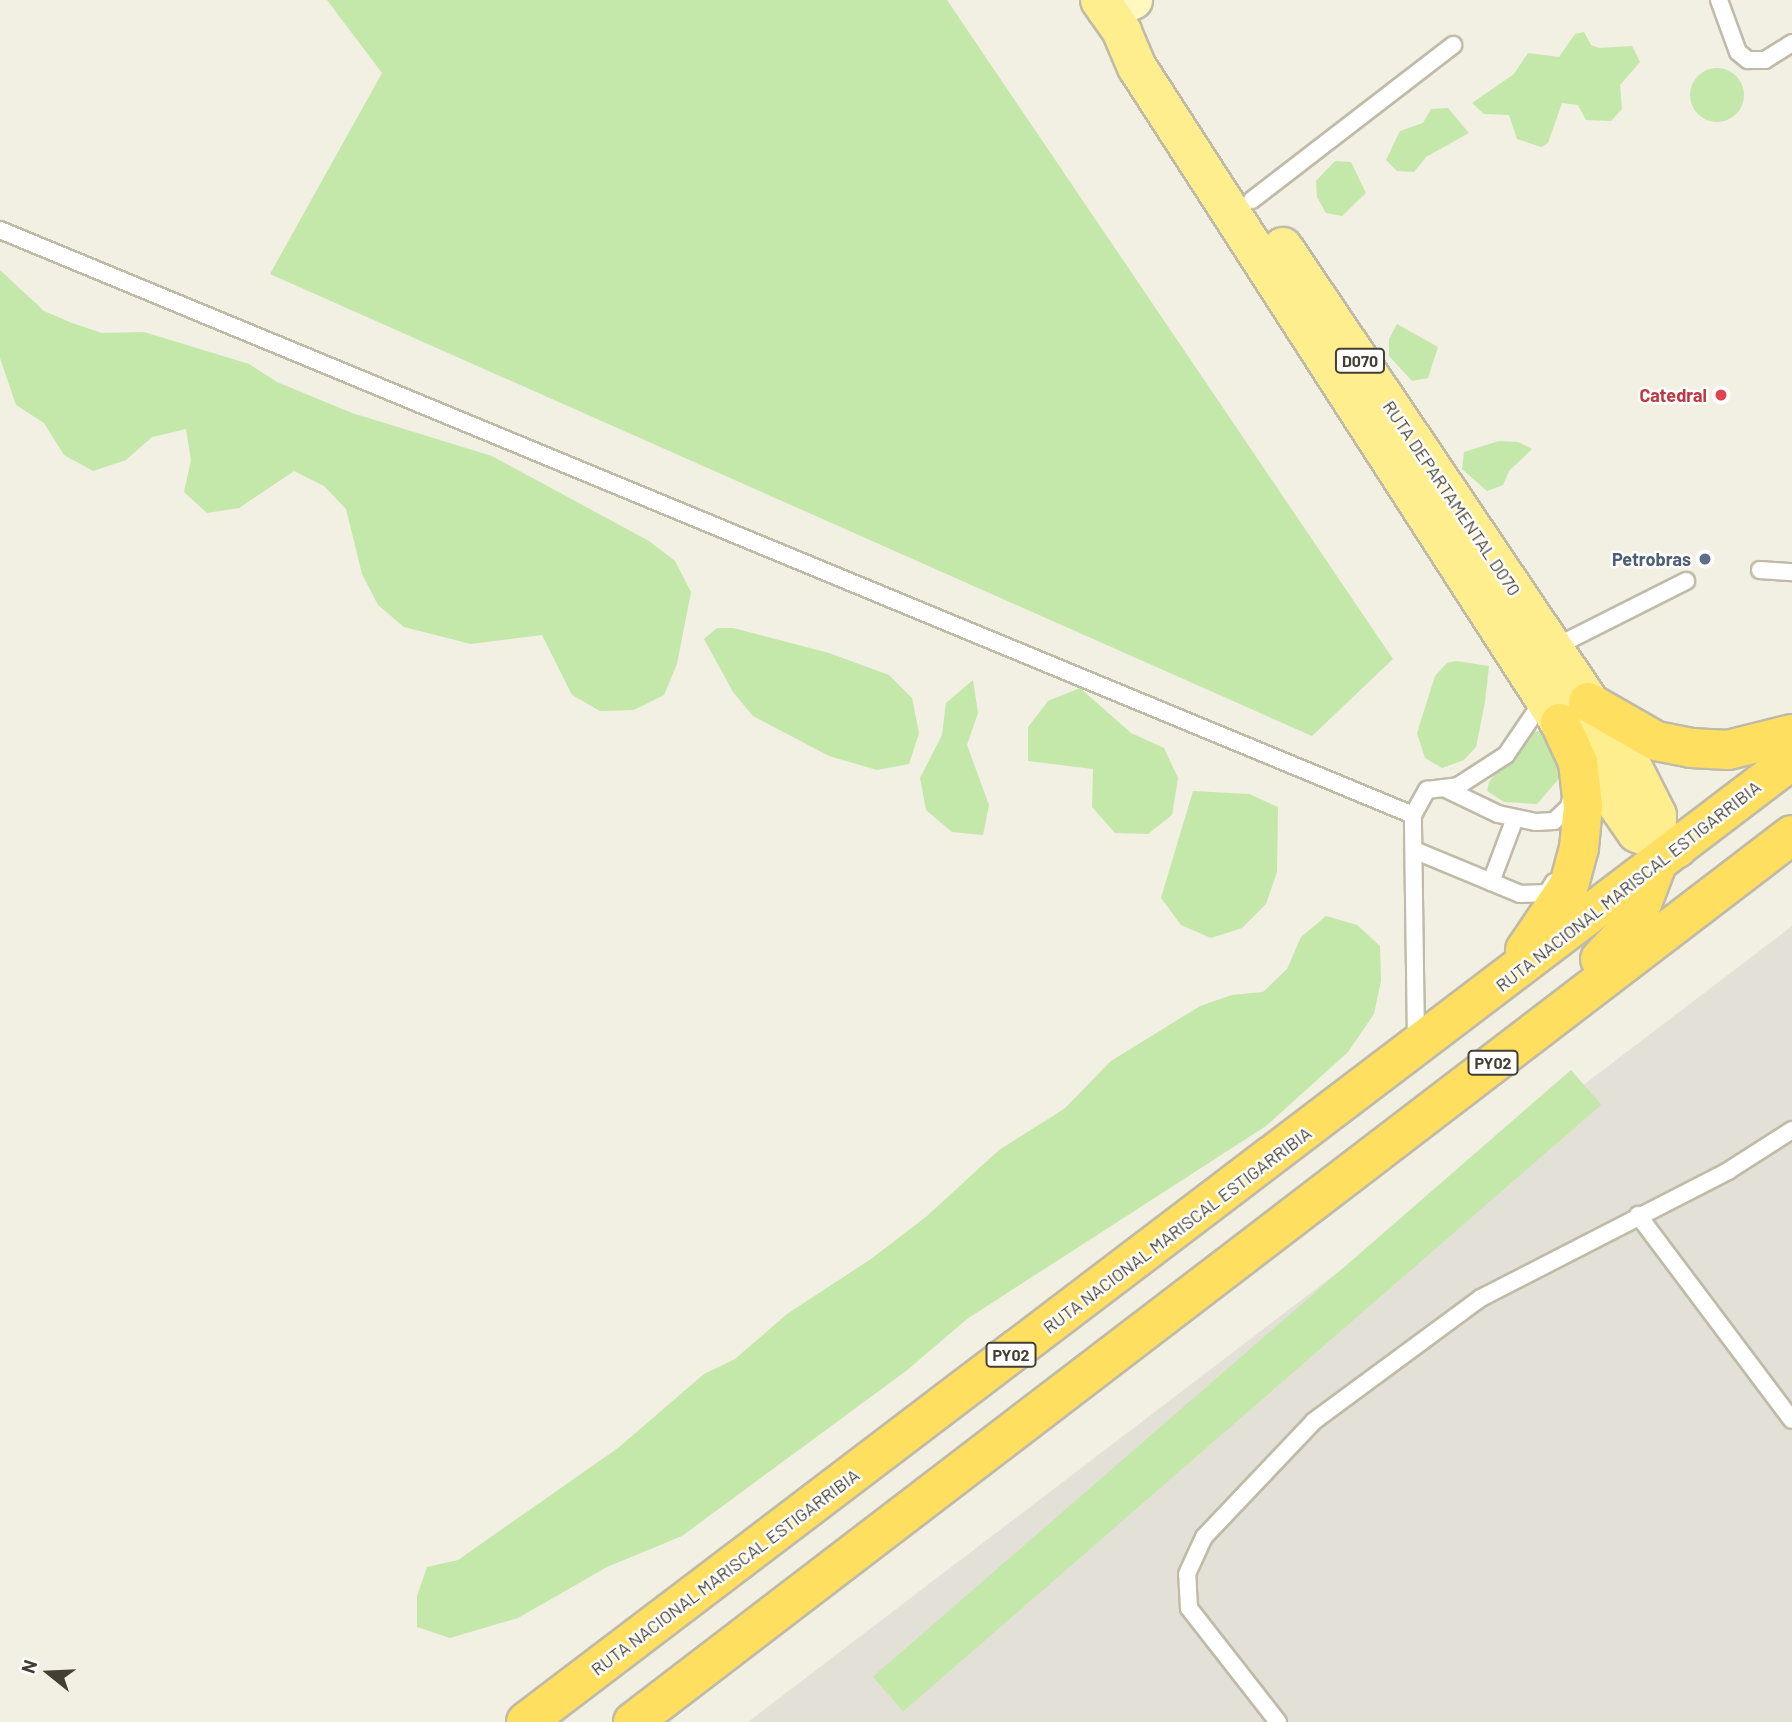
<!DOCTYPE html>
<html>
<head>
<meta charset="utf-8">
<style>
	body { margin:0 }
	#map { position:relative; width:1792px; height:1722px; overflow:hidden; background:#f2efe3; font-family:Barlow,sans-serif }
	div>[style] { position:absolute }
	.industrial>* { inset:0; background:#e3e0d8 }
	.green>* { inset:0; background:#c4e7aa; transform-origin:0 0 }
	.round { border-radius:50% }
	.roads { filter:drop-shadow(2px 0 #c0bba8) drop-shadow(-2px 0 #c0bba8) drop-shadow(0 2px #c0bba8) drop-shadow(0 -2px #c0bba8) }
	.lane>* { height:16px; margin:-8px; padding:0 8px; transform-origin:8px; border-radius:8px; background:#fff }
	.secondary>* { height:38px; margin:-19px; padding:0 19px; transform-origin:19px; border-radius:19px; background:#fff8bf }
	.primary>* { height:38px; margin:-19px; padding:0 19px; transform-origin:19px; border-radius:19px; background:#ffee8e }
	.highway>* { height:38px; margin:-19px; padding:0 19px; transform-origin:19px; border-radius:19px; background:#ffdf60 }
	.dots>* { width:19px; height:19px; translate:-50% -50%; box-sizing:border-box; border:4px solid #fff; border-radius:50% }
	span { translate:-50% -50%; white-space:nowrap; text-align:center; line-height:1.15; -webkit-text-stroke:5px #fff; paint-order:stroke }
	.shield-label span { padding:2px 5px; background:#fff; border:2px solid; border-radius:5px; -webkit-text-stroke-width:0 }
	.shield-label { font-size:16px; color:#433f33; font-weight:700 }
	.health-label { font-size:18px; color:#be3a42; font-weight:700 }
	.right { translate:-100% -50%; text-align:right }
	.street-label { font-size:18px; color:#433f33 }
	.service-label { font-size:18px; color:#4e5e75; font-weight:700 }
	.north { position:absolute; left:14px; top:1638px; width:70px; height:70px; -webkit-text-stroke:5px #fff; paint-order:stroke; rotate:288deg; font-size:19px; font-weight:700; line-height:28px; text-align:center; color:#433f33 }
	.north::after { content:''; display:block; margin:auto; width:24px; height:32px; background:#433f33; clip-path:polygon(50% 0,100% 100%,50% 72%,0 100%) }
</style>
</head>
<body>
<div id="map">
	<div class="industrial">
		<div style="clip-path:polygon(1792px 926px,1792px 1722px,748px 1722px)"></div>
	</div>
	<div class="green">
		<div style="clip-path:polygon(327px 0,947px 0,1393px 659px,1312px 736px,270px 274px,382px 73px)"></div>
		<div style="clip-path:polygon(1584px 32px,1591px 45px,1599px 48px,1632px 46px,1640px 62px,1620px 85px,1622px 109px,1611px 121px,1586px 120px,1578px 105px,1562px 103px,1548px 143px,1541px 147px,1517px 139px,1509px 115px,1484px 114px,1472px 103px,1514px 74px,1528px 53px,1559px 57px,1575px 34px)"></div>
		<div class="round" style="left:1690px;top:68px;width:54px;height:54px"></div>
		<div style="clip-path:polygon(1448px 108px,1469px 133px,1426px 157px,1414px 172px,1397px 171px,1386px 160px,1400px 131px,1423px 123px,1431px 109px)"></div>
		<div style="clip-path:polygon(1335px 161px,1351px 162px,1366px 193px,1342px 216px,1326px 213px,1317px 197px,1316px 181px)"></div>
		<div style="clip-path:polygon(0 270px,44px 311px,72px 323px,102px 333px,144px 332px,249px 364px,277px 382px,352px 413px,492px 456px,649px 541px,675px 561px,691px 592px,677px 664px,664px 695px,634px 710px,600px 711px,572px 695px,542px 635px,471px 644px,404px 627px,378px 605px,362px 574px,346px 509px,324px 486px,294px 471px,239px 508px,207px 513px,184px 492px,191px 460px,186px 429px,152px 437px,126px 460px,93px 471px,64px 455px,44px 423px,16px 405px,0 358px)"></div>
		<div style="clip-path:polygon(1397px 324px,1438px 347px,1428px 378px,1412px 381px,1389px 356px,1389px 339px)"></div>
		<div style="clip-path:polygon(1499px 441px,1518px 442px,1532px 449px,1509px 471px,1503px 485px,1487px 491px,1462px 469px,1464px 452px)"></div>
		<div style="clip-path:polygon(717px 628px,733px 628px,829px 653px,889px 675px,912px 698px,919px 733px,909px 764px,877px 770px,829px 756px,753px 716px,733px 692px,704px 639px)"></div>
		<div style="clip-path:polygon(1456px 661px,1489px 666px,1485px 702px,1476px 747px,1464px 760px,1442px 768px,1425px 758px,1417px 733px,1435px 676px,1447px 663px)"></div>
		<div style="clip-path:polygon(973px 680px,978px 713px,967px 745px,989px 805px,983px 835px,952px 832px,926px 810px,920px 778px,942px 735px,946px 703px)"></div>
		<div style="clip-path:polygon(1080px 688px,1131px 733px,1164px 748px,1178px 778px,1172px 815px,1148px 834px,1115px 833px,1092px 807px,1093px 769px,1028px 761px,1028px 727px,1048px 701px)"></div>
		<div style="clip-path:polygon(1538px 731px,1549px 735px,1561px 769px,1557px 781px,1537px 804px,1504px 802px,1487px 791px,1489px 782px,1528px 733px)"></div>
		<div style="clip-path:polygon(1193px 791px,1249px 794px,1278px 807px,1277px 872px,1266px 904px,1242px 928px,1211px 938px,1181px 925px,1161px 898px)"></div>
		<div style="clip-path:polygon(1326px 916px,1357px 925px,1380px 946px,1381px 981px,1374px 1014px,1348px 1052px,1266px 1126px,967px 1319px,906px 1371px,682px 1536px,607px 1567px,518px 1618px,450px 1638px,417px 1627px,417px 1596px,427px 1567px,458px 1560px,618px 1448px,704px 1374px,735px 1359px,787px 1314px,871px 1259px,927px 1216px,999px 1150px,1064px 1109px,1111px 1061px,1200px 1006px,1232px 995px,1263px 992px,1287px 969px,1301px 937px)"></div>
		<div style="left:1571px;top:1070px;width:46px;height:925px;rotate:49deg"></div>
	</div>
	<div class="roads">
		<div class="lane">
			<div style="left:1719px;top:0;width:55px;rotate:69.9deg"></div>
			<div style="left:1738px;top:52px;width:13px;rotate:39deg"></div>
			<div style="left:1748px;top:60px;width:17px"></div>
			<div style="left:1765px;top:60px;width:32px;rotate:-32deg"></div>
			<div style="left:1252px;top:200px;width:254px;rotate:-37.6deg"></div>
			<div style="left:0;top:230px;width:1529px;rotate:22.49deg"></div>
			<div style="left:1760px;top:570px;width:32px;rotate:4deg"></div>
			<div style="left:1553px;top:648px;width:149px;rotate:-26.7deg"></div>
			<div style="left:1444px;top:788px;width:60px;rotate:25.7deg"></div>
			<div style="left:1498px;top:814px;width:39px;rotate:12deg"></div>
			<div style="left:1536px;top:822px;width:18px;rotate:-3deg"></div>
			<div style="left:1554px;top:821px;width:21px;rotate:-43deg"></div>
			<div style="left:1569px;top:807px;width:13px;rotate:-77deg"></div>
			<div style="left:1414px;top:850px;width:115px;rotate:22.5deg"></div>
			<div style="left:1520px;top:894px;width:27px;rotate:-2deg"></div>
			<div style="left:1547px;top:893px;width:13px;rotate:-58deg"></div>
			<div style="left:1491px;top:882px;width:68px;rotate:-69.4deg"></div>
			<div style="left:1416px;top:1041px;width:226px;rotate:-90.8deg"></div>
			<div style="left:1413px;top:815px;width:29px;rotate:-61deg"></div>
			<div style="left:1427px;top:790px;width:31px;rotate:-7deg"></div>
			<div style="left:1458px;top:786px;width:57px;rotate:-32.9deg"></div>
			<div style="left:1506px;top:755px;width:68px;rotate:-55.8deg"></div>
			<div style="left:1638px;top:1215px;width:256px;rotate:53.1deg"></div>
			<div style="left:1278px;top:1722px;width:145px;rotate:-128deg"></div>
			<div style="left:1189px;top:1608px;width:34px;rotate:-93deg"></div>
			<div style="left:1187px;top:1574px;width:41px;rotate:-65.3deg"></div>
			<div style="left:1204px;top:1537px;width:160px;rotate:-46.5deg"></div>
			<div style="left:1314px;top:1421px;width:207px;rotate:-36.4deg"></div>
			<div style="left:1481px;top:1298px;width:278px;rotate:-27.2deg"></div>
			<div style="left:1728px;top:1171px;width:76px;rotate:-32.6deg"></div>
		</div>
		<div class="secondary">
			<div style="left:1107px;top:10px;width:28px;rotate:-21deg"></div>
		</div>
		<div class="primary">
			<div style="left:1100px;top:0;width:39px;rotate:55deg"></div>
			<div style="left:1122px;top:32px;width:38px;rotate:67deg"></div>
			<div style="left:1137px;top:67px;width:781px;rotate:57.19deg"></div>
			<div style="left:1560px;top:723px;width:134px;rotate:55deg"></div>
			<div style="left:1637px;top:833px;width:43px;rotate:20.6deg"></div>
			<div style="left:1283px;top:247px;width:621px;rotate:56.03deg"></div>
			<div style="left:1630px;top:762px;width:59px;rotate:63deg"></div>
			<div style="left:1657px;top:815px;width:49px;rotate:90deg"></div>
		</div>
		<div class="highway">
			<div style="left:1588px;top:702px;width:78px;rotate:29.8deg"></div>
			<div style="left:1656px;top:741px;width:36px;rotate:11deg"></div>
			<div style="left:1691px;top:748px;width:37px;rotate:3deg"></div>
			<div style="left:1728px;top:750px;width:66px;rotate:-14deg"></div>
			<div style="left:1525px;top:950px;width:78px;rotate:-55.9deg"></div>
			<div style="left:1569px;top:885px;width:38px;rotate:-75deg"></div>
			<div style="left:1579px;top:848px;width:42px;rotate:-84.6deg"></div>
			<div style="left:1583px;top:806px;width:44px;rotate:-96.5deg"></div>
			<div style="left:1578px;top:762px;width:43px;rotate:-114.8deg"></div>
			<div style="left:1600px;top:959px;width:51px;rotate:-46.6deg"></div>
			<div style="left:1635px;top:922px;width:62px;rotate:-69.2deg"></div>
			<div style="left:526px;top:1722px;width:1590px;rotate:-37.23deg"></div>
			<div style="left:633px;top:1722px;width:1459px;rotate:-37.43deg"></div>
		</div>
	</div>
	<div class="dots">
		<div style="left:1721px;top:395px;background:#e0444e"></div>
		<div style="left:1705px;top:559px;background:#5c6f8a"></div>
	</div>
	<div class="shield-label">
		<span style="left:1360px;top:361px">D070</span>
		<span style="left:1493px;top:1063px">PY02</span>
		<span style="left:1011px;top:1355px">PY02</span>
	</div>
	<div class="health-label">
		<span class="right" style="left:1707px;top:395px">Catedral</span>
	</div>
	<div class="street-label">
		<span style="left:1452px;top:498px;rotate:56deg">RUTA DEPARTAMENTAL D070</span>
		<span style="left:1628px;top:886px;rotate:-38deg">RUTA NACIONAL MARISCAL ESTIGARRIBIA</span>
		<span style="left:1177px;top:1230px;rotate:-37deg">RUTA NACIONAL MARISCAL ESTIGARRIBIA</span>
		<span style="left:725px;top:1572px;rotate:-37deg">RUTA NACIONAL MARISCAL ESTIGARRIBIA</span>
	</div>
	<div class="service-label">
		<span class="right" style="left:1691px;top:559px">Petrobras</span>
	</div>
	<div class="north">N</div>
</div>
</body>
</html>
